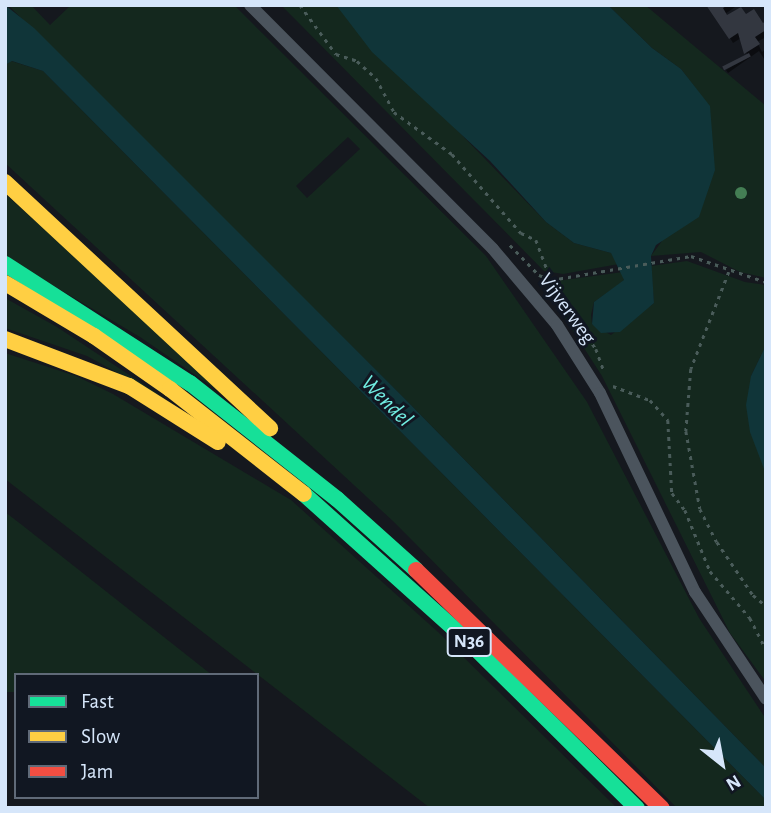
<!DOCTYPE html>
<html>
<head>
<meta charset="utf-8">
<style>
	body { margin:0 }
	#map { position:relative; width:771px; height:813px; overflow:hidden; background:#15181e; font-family:"Alegreya Sans",sans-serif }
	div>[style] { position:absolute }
	.green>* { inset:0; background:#14281e }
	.water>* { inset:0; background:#103539 }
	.shadow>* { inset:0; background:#0007 }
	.building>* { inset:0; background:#333740; transform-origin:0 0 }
	.path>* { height:2.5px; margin-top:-1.25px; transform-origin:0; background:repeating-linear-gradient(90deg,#4a5c5a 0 3.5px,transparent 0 8.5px) }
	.street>* { height:12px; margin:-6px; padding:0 6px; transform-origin:6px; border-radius:6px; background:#4b545d }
	.fast>* { height:16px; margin:-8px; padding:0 8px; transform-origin:8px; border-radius:8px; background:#16e098 }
	.slow>* { height:16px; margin:-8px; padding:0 8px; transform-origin:8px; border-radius:8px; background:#ffcf43 }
	.jam>* { height:16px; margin:-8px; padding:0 8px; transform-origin:8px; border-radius:8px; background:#f24e42 }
	.trees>* { width:12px; height:12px; margin:-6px; border-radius:50%; background:#447e54 }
	span { translate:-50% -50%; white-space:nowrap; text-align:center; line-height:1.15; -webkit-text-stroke:6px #111722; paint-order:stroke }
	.shield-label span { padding:2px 5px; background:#111722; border:2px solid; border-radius:5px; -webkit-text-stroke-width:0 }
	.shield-label { font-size:19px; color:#d6e6fa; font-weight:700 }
	.street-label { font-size:21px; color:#d6e6fa }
	.water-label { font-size:23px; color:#71ede2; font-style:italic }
	.frame { position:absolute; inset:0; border:7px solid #d6e6fa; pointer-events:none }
	.legend { position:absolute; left:14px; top:673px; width:245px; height:126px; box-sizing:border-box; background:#111722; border:2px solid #606a78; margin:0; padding:9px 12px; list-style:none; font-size:21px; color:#d6e6fa }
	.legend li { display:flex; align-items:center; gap:14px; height:35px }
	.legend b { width:35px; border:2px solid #606a78 }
	.north { position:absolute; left:687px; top:729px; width:70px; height:70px; -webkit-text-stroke:5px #111722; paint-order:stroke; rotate:149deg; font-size:19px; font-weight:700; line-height:28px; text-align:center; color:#d6e6fa }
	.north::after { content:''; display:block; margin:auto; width:24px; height:32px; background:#d6e6fa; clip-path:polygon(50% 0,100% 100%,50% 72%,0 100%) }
</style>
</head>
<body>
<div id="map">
	<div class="green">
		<div style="clip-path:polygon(evenodd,8px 5px,31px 5px,50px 25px,71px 5px,234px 5px,486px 256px,587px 402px,699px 618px,766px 719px,766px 768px,410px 404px,8px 5px,348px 137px,360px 149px,307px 198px,296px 186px,348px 137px)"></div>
		<div style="clip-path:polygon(281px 5px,336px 5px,546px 222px,574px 243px,611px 253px,619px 264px,563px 274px,544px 271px)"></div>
		<div style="clip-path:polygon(608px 5px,645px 5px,766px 106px,766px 278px,740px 272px,701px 252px,651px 256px,662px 241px,709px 106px,681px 69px,652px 48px)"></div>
		<div style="clip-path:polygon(11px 61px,43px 71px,766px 800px,766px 808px,677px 808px,394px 522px,5px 163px,5px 65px)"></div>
		<div style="clip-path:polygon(5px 194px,252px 414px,140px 337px,5px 257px)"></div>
		<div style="clip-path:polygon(687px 261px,745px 282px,766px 285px,766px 345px,751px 376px,766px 474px,766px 682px,730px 633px,602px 376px,542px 283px,623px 272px,624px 281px,594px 302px,591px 315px,592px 324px,611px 335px,654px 303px,651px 266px)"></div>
		<div style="clip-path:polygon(5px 298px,57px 327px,167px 400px,87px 356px,5px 328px)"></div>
		<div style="clip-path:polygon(5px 353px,76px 376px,113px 394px,291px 500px,438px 632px,617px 808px,430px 808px,5px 479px)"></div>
		<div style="clip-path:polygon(5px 512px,22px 525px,212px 675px,16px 675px,16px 692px,5px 692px)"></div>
	</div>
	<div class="water">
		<div style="clip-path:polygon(5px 5px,34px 28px,410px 404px,766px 768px,766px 800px,43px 71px,12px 61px,5px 65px)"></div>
		<div style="clip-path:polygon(336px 5px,608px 5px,652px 48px,681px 69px,710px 106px,715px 170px,699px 217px,656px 245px,651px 256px,654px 303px,620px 332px,601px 333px,592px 324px,594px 302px,624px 280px,611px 253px,574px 243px,546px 222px,490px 161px,372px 52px)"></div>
		<div style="clip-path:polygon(766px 345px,766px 474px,750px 432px,746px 405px,751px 376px)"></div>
	</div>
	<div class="shadow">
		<div style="clip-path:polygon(710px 5px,738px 5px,725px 14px,727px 18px,745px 16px,766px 24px,766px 37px,757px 42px,762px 52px,766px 49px,766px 62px,759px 51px,728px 73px,726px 70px,748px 57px,741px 38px,733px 43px)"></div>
	</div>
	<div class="building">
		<div style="clip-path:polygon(706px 5px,728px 5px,723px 8px,727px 15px,741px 7px,746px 14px,754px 9px,763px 23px,766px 21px,766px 30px,755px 37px,760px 44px,744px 54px,738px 33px,729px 39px)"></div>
		<div style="left:749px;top:53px;width:4px;height:30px;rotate:63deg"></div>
	</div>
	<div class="path">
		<div style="left:300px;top:5px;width:61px;rotate:53.7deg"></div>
		<div style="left:336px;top:54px;width:22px;rotate:18deg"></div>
		<div style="left:357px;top:61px;width:25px;rotate:42deg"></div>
		<div style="left:376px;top:78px;width:38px;rotate:62deg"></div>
		<div style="left:394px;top:112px;width:72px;rotate:35.9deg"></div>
		<div style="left:452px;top:154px;width:105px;rotate:48.9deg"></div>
		<div style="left:521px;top:233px;width:17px;rotate:25deg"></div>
		<div style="left:536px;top:240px;width:43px;rotate:69.4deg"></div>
		<div style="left:551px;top:280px;width:82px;rotate:56.9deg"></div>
		<div style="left:596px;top:349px;width:23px;rotate:70deg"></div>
		<div style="left:510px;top:245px;width:42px;rotate:46deg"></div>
		<div style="left:539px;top:275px;width:13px;rotate:23deg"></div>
		<div style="left:551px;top:280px;width:142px;rotate:-9.7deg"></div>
		<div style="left:691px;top:256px;width:79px;rotate:19.1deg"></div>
		<div style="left:729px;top:272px;width:104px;rotate:111.4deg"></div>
		<div style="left:691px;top:369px;width:62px;rotate:94.6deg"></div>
		<div style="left:686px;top:431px;width:79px;rotate:79.8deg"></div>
		<div style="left:700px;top:509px;width:37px;rotate:63deg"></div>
		<div style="left:717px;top:542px;width:64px;rotate:55.8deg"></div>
		<div style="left:753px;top:595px;width:17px;rotate:40deg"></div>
		<div style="left:613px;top:386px;width:40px;rotate:21deg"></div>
		<div style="left:650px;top:400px;width:27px;rotate:48deg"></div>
		<div style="left:668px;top:420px;width:73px;rotate:86.9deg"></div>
		<div style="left:672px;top:493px;width:21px;rotate:53deg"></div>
		<div style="left:685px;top:510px;width:66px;rotate:67.7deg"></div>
		<div style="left:710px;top:571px;width:62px;rotate:49.6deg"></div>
		<div style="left:750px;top:618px;width:35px;rotate:63deg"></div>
	</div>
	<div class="street">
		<div style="left:250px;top:5px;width:344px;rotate:45.1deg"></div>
		<div style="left:493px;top:249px;width:99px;rotate:49.9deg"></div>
		<div style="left:557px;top:325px;width:80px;rotate:57.7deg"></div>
		<div style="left:600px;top:393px;width:221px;rotate:64.5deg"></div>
		<div style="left:695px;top:592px;width:128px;rotate:56.4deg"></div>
	</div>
	<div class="fast">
		<div style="left:5px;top:264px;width:220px;rotate:32.8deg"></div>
		<div style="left:190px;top:383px;width:187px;rotate:38.3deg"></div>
		<div style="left:337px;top:499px;width:106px;rotate:41.9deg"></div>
		<div style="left:304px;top:494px;width:219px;rotate:41.9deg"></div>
		<div style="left:467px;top:640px;width:239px;rotate:44.7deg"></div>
	</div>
	<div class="slow">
		<div style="left:5px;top:182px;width:362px;rotate:42.9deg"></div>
		<div style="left:5px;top:283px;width:104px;rotate:30.8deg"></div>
		<div style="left:94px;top:336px;width:93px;rotate:34.9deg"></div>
		<div style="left:170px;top:389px;width:170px;rotate:38.1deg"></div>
		<div style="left:5px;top:339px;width:133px;rotate:20.8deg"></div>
		<div style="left:129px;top:386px;width:105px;rotate:32.2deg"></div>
	</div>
	<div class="jam">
		<div style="left:416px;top:570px;width:342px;rotate:44.1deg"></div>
	</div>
	<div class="trees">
		<div style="left:741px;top:193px"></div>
	</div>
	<div class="shield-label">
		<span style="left:469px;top:642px">N36</span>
	</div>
	<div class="street-label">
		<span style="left:567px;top:309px;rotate:54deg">Vijverweg</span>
	</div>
	<div class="water-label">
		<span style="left:386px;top:402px;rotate:45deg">Wendel</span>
	</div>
	<div class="frame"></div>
	<ul class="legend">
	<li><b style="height:9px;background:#16e098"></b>Fast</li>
	<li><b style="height:9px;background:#ffcf43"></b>Slow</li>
	<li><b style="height:9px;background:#f24e42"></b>Jam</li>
	</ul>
	<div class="north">N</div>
</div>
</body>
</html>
